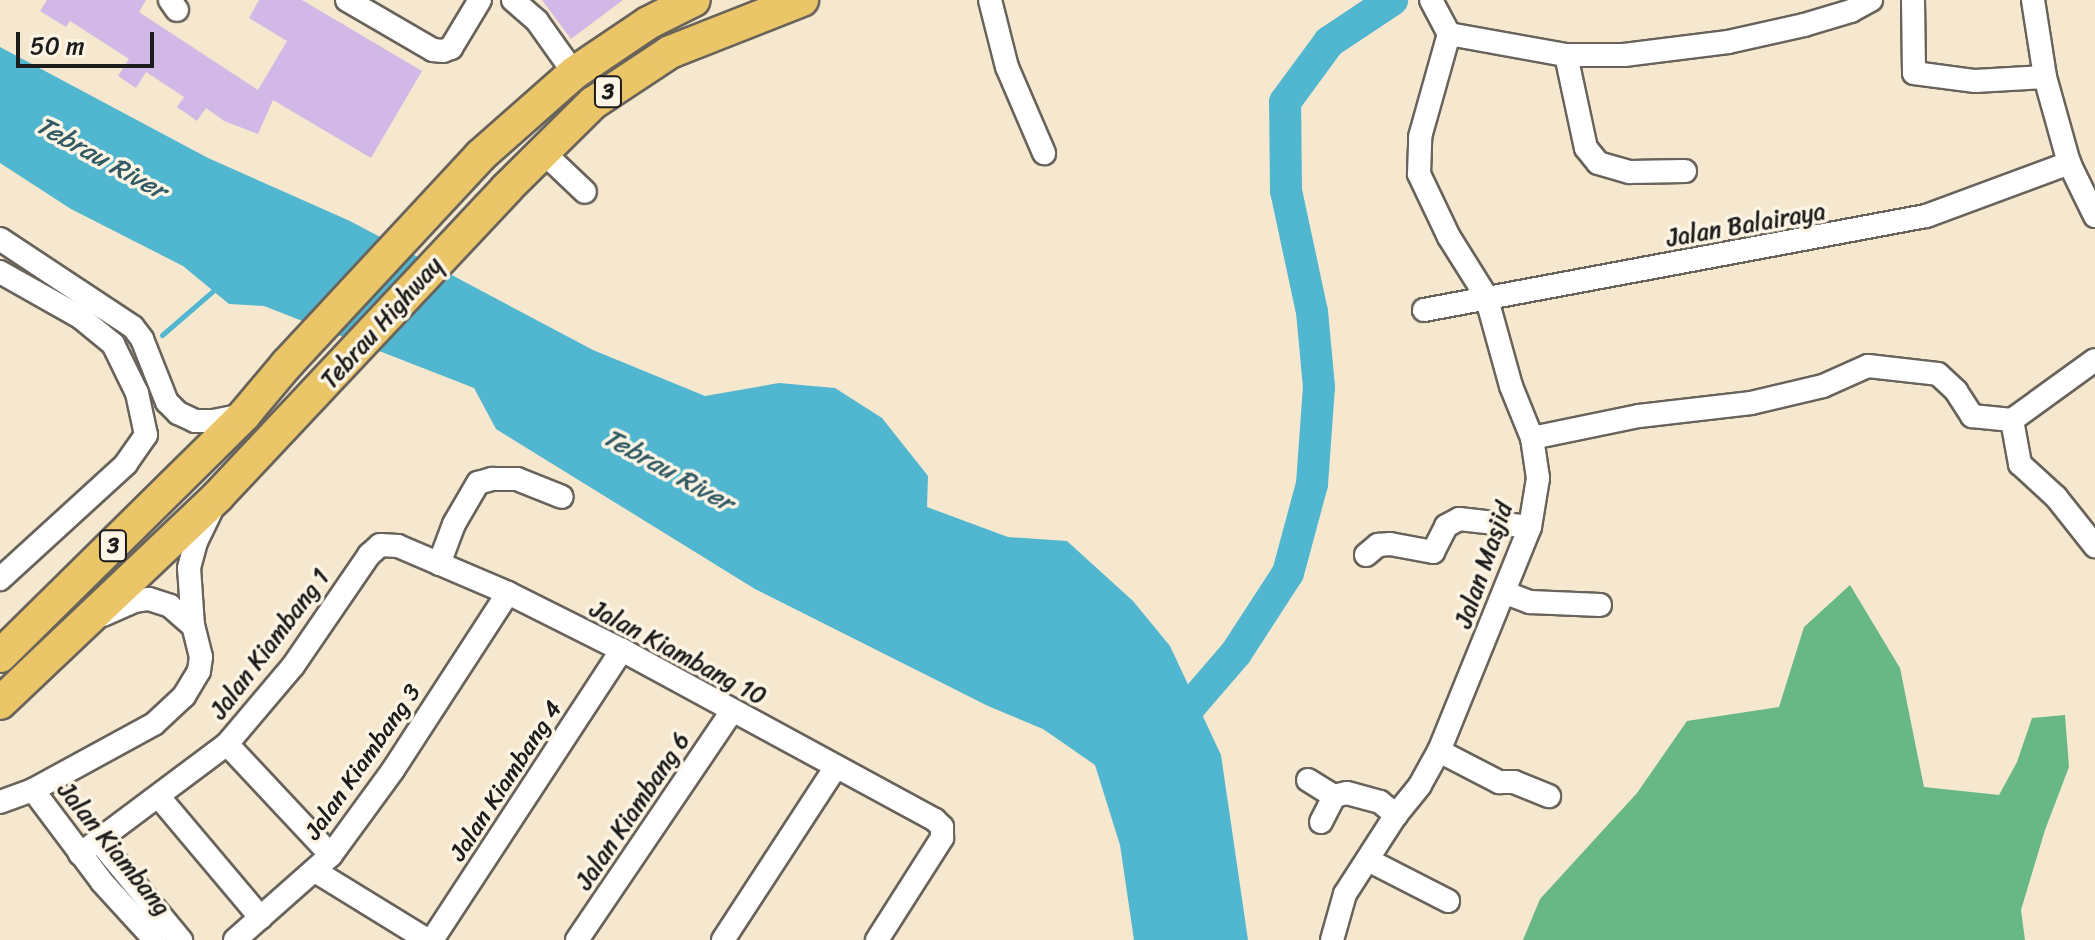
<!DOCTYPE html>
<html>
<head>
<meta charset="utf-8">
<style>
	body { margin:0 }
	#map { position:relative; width:2095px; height:940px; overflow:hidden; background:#f6e8cf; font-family:Sriracha,sans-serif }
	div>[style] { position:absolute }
	.forest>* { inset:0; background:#67b884 }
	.water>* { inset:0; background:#51b6d0 }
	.stream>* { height:5px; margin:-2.5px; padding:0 2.5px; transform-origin:2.5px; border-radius:2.5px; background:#51b6d0 }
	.river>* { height:32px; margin:-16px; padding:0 16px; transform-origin:16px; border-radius:16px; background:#51b6d0 }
	.building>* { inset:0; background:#d1b8e6 }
	.roads { filter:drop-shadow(2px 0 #68635b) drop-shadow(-2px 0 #68635b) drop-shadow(0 2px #68635b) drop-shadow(0 -2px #68635b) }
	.minor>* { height:22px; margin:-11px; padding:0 11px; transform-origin:11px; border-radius:11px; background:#fff }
	.highway>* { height:32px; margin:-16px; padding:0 16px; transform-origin:16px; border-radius:16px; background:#ebc669 }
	span { translate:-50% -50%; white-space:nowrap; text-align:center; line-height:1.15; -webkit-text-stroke:7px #fcf5e5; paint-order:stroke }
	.shield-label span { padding:2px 6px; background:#fcf5e5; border:2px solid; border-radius:6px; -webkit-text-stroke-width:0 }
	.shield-label { font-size:22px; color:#1c1c1c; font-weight:700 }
	.street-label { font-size:24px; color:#1c1c1c }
	.water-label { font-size:26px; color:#315a64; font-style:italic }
	.scale { position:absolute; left:16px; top:32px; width:138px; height:36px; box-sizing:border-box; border:4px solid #1c1c1c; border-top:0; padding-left:10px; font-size:24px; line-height:28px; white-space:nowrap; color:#1c1c1c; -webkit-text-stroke:6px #fcf5e5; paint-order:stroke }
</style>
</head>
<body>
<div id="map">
	<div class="forest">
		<div style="clip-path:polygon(1850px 585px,1900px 668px,1924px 787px,1999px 795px,2017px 762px,2032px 718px,2065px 715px,2069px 767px,2045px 830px,2021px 910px,2025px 940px,1523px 940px,1540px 899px,1637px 793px,1687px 721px,1779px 707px,1804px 627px)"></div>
	</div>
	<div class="water">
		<div style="clip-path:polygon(0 47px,208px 158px,350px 221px,593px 350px,705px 396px,779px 383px,835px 388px,882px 418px,928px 476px,927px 507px,1008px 537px,1067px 541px,1133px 601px,1170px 646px,1221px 755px,1248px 940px,1134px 940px,1120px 845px,1095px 765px,1043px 729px,988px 706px,755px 589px,496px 429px,474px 388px,264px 306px,229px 304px,183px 266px,71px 209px,0 163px)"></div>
	</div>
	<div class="stream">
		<div style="left:162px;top:335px;width:67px;rotate:-40.8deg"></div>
	</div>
	<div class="river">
		<div style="left:1167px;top:733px;width:106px;rotate:-49.2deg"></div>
		<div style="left:1236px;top:653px;width:95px;rotate:-57deg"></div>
		<div style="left:1288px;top:573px;width:92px;rotate:-74.9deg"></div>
		<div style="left:1312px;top:484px;width:97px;rotate:-85.9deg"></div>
		<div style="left:1319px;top:387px;width:75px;rotate:-95.3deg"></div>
		<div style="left:1312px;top:312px;width:124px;rotate:-102.1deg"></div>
		<div style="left:1286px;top:191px;width:89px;rotate:-90.6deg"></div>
		<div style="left:1285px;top:102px;width:74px;rotate:-53.7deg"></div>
		<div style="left:1329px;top:42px;width:76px;rotate:-33.7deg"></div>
	</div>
	<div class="building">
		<div style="clip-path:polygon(47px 0,146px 0,139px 12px,258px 90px,287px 41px,249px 18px,259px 0,302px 0,422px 71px,371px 158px,273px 100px,258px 134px,224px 121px,206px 108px,197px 121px,177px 107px,184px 97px,146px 72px,136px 88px,118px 76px,129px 59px,70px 21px,66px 27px,40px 11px)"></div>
		<div style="clip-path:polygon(542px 0,623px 0,571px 39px)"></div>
	</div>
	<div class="roads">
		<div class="minor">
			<div style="left:170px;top:0;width:12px;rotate:55deg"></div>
			<div style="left:347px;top:0;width:99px;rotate:30.2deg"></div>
			<div style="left:433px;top:50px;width:10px;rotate:6deg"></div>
			<div style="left:443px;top:51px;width:9px;rotate:-21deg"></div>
			<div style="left:451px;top:48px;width:56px;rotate:-58.9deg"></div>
			<div style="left:513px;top:0;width:32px;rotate:41deg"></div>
			<div style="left:537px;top:21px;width:64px;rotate:54.6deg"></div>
			<div style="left:990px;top:0;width:69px;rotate:75.8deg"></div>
			<div style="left:1007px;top:67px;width:94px;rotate:66.7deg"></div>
			<div style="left:1913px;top:0;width:73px;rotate:89.2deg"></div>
			<div style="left:1914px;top:73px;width:62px;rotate:7.5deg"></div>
			<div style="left:1975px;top:81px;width:70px;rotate:-3.3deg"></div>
			<div style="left:2033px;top:0;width:78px;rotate:81.1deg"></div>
			<div style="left:2045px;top:77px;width:89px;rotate:74.4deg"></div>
			<div style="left:2069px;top:163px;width:59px;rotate:63.9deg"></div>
			<div style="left:1449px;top:34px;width:119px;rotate:10.2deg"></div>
			<div style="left:1566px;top:55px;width:58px"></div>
			<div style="left:1624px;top:55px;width:105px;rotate:-7.1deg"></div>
			<div style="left:1728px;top:42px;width:78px;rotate:-12.6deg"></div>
			<div style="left:1804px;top:25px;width:49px;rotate:-16.6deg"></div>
			<div style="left:1851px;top:11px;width:23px;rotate:-29deg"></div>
			<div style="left:1566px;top:55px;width:95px;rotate:77.9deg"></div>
			<div style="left:1586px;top:148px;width:19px;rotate:51deg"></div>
			<div style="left:1598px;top:163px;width:33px;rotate:16deg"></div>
			<div style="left:1630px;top:172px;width:55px;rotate:-1deg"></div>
			<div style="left:542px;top:151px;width:59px;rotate:43.6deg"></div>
			<div style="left:0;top:239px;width:159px;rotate:33.5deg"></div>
			<div style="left:133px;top:327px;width:15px;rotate:53deg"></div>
			<div style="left:142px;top:339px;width:68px;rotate:68.4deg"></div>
			<div style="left:167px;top:402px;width:16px;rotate:45deg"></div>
			<div style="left:178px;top:413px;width:19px;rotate:25deg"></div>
			<div style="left:195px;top:421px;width:18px"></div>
			<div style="left:213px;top:421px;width:31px;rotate:-11deg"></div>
			<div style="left:0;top:272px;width:92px;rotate:29.4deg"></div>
			<div style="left:80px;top:317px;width:43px;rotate:39.3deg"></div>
			<div style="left:113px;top:344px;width:55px;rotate:63.9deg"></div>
			<div style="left:137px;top:393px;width:43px;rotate:77.9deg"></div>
			<div style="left:146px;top:435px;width:35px;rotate:125deg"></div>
			<div style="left:126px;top:464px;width:171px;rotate:137.6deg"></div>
			<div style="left:1424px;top:310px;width:511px;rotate:-10.61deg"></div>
			<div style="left:1926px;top:216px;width:153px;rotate:-20.3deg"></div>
			<div style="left:2012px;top:420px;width:45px;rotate:79.7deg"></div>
			<div style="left:2020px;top:464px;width:49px;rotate:42.5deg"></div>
			<div style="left:2056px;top:497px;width:63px;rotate:51.5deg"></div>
			<div style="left:1532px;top:438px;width:109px;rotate:-11.6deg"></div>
			<div style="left:1639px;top:416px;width:113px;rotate:-6.6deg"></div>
			<div style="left:1751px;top:403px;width:74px;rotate:-13.3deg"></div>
			<div style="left:1823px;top:386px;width:49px;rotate:-24deg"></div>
			<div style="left:1868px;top:366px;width:70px;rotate:6.5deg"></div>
			<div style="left:1938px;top:374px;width:25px;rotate:43deg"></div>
			<div style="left:1956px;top:391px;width:30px;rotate:57deg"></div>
			<div style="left:1972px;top:416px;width:40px;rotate:5.7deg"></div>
			<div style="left:2012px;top:420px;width:102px;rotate:-35.9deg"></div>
			<div style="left:1366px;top:555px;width:16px;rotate:-40deg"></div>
			<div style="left:1378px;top:545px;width:12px;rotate:-5deg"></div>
			<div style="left:1390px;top:544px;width:44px;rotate:10.5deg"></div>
			<div style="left:1433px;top:552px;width:29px;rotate:-63deg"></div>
			<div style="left:1446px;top:526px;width:15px;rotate:-28deg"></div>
			<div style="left:1459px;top:519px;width:71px;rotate:6.4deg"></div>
			<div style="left:439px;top:564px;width:43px;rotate:-69.4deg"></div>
			<div style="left:454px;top:524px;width:48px;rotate:-59.7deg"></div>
			<div style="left:478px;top:483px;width:15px;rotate:-16deg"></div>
			<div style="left:492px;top:479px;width:25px"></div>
			<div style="left:517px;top:479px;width:48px;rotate:21.8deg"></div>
			<div style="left:1506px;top:593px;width:26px;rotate:21deg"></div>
			<div style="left:1530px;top:602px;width:70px;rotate:2.5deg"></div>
			<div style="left:103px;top:615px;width:34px;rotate:-24deg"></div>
			<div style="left:134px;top:601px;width:15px;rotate:-8deg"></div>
			<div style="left:149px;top:599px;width:22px;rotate:18deg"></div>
			<div style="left:170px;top:606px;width:30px;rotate:41deg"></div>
			<div style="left:227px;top:744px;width:152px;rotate:46.9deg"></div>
			<div style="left:1439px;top:751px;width:68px;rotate:27.3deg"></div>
			<div style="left:1499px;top:782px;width:15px"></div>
			<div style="left:1514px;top:782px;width:38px;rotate:22deg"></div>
			<div style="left:1308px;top:780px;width:31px;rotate:32deg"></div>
			<div style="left:33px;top:790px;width:115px;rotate:53.1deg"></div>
			<div style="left:102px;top:882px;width:79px;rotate:47.6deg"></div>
			<div style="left:159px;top:797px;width:158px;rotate:49.9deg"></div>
			<div style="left:0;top:802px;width:35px;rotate:-20deg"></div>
			<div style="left:33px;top:790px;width:138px;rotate:-28.6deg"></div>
			<div style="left:154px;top:724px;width:41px;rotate:-43deg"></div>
			<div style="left:184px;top:696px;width:29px;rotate:-59deg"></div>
			<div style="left:199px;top:671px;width:14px;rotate:-82deg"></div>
			<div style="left:201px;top:657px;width:32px;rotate:-104deg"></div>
			<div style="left:193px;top:626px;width:58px;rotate:-93.9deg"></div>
			<div style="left:189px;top:568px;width:27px;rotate:-75deg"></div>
			<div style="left:196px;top:542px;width:37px;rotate:-64deg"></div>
			<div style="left:1321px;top:822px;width:29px;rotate:-63deg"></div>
			<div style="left:1334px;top:796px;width:13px;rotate:-13deg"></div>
			<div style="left:1347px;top:793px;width:34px;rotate:15deg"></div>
			<div style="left:1380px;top:802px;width:21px;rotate:39deg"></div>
			<div style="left:99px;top:841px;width:129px;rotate:50.4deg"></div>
			<div style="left:80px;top:854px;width:184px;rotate:-36.8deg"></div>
			<div style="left:227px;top:744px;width:102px;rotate:-49.8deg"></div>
			<div style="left:293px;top:666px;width:135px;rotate:-55.6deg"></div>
			<div style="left:369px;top:555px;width:15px;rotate:-42deg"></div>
			<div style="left:380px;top:545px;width:18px;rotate:3deg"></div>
			<div style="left:398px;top:546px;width:120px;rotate:23.1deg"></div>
			<div style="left:508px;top:593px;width:127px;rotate:26.6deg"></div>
			<div style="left:622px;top:650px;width:356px;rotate:28.5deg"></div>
			<div style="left:935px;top:820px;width:10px;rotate:45deg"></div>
			<div style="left:942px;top:827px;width:11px;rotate:90deg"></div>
			<div style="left:942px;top:838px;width:121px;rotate:122.5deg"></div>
			<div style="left:1368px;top:860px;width:90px;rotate:27.1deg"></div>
			<div style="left:315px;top:871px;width:132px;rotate:31.6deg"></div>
			<div style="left:235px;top:940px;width:128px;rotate:-41.5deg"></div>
			<div style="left:331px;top:855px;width:105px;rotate:-53.9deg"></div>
			<div style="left:393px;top:770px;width:211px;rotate:-57deg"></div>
			<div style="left:432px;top:940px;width:347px;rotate:-56.8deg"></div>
			<div style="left:577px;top:940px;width:277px;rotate:-55.9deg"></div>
			<div style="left:723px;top:940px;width:205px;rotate:-56.9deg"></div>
			<div style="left:1332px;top:940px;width:48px;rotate:-74.2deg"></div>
			<div style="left:1345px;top:894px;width:94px;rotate:-57.2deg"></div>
			<div style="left:1396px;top:815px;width:38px;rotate:-51deg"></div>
			<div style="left:1420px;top:785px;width:39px;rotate:-61deg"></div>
			<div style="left:1439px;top:751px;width:242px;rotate:-67.9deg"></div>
			<div style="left:1530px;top:527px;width:50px;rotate:-80.7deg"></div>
			<div style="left:1538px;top:478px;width:40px;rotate:-98.5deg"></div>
			<div style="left:1532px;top:438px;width:56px;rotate:-112deg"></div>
			<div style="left:1511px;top:386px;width:93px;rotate:-105.5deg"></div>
			<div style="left:1486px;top:296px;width:70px;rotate:-122.1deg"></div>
			<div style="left:1449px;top:237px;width:70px;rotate:-115.5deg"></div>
			<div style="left:1419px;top:174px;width:37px;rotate:-88deg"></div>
			<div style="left:1420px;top:137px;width:107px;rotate:-74.3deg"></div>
			<div style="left:1449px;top:34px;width:38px;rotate:-118deg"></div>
		</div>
		<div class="highway">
			<div style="left:0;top:656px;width:343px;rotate:-44.6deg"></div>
			<div style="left:244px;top:415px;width:67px;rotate:-49.9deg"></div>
			<div style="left:287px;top:364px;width:284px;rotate:-47.1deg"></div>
			<div style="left:480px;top:156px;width:125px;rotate:-41.4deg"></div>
			<div style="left:574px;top:73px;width:89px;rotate:-34deg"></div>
			<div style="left:648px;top:23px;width:51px;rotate:-26.6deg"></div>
			<div style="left:0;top:703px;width:301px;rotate:-43.5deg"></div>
			<div style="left:218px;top:496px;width:421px;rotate:-46.8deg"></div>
			<div style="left:506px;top:189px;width:122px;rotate:-44.7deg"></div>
			<div style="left:593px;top:103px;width:92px;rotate:-33.5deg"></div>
			<div style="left:670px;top:52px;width:142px;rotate:-21.5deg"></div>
		</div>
	</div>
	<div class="shield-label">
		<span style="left:608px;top:92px">3</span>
		<span style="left:113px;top:546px">3</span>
	</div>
	<div class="street-label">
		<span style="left:1746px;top:225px;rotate:-10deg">Jalan Balairaya</span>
		<span style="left:382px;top:323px;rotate:-48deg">Tebrau Highway</span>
		<span style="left:1484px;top:565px;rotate:-71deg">Jalan Masjid</span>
		<span style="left:270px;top:644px;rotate:-53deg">Jalan Kiambang 1</span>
		<span style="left:678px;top:653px;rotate:28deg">Jalan Kiambang 10</span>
		<span style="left:363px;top:762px;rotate:-55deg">Jalan Kiambang 3</span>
		<span style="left:506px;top:781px;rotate:-57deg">Jalan Kiambang 4</span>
		<span style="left:633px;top:811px;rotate:-56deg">Jalan Kiambang 6</span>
		<span style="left:114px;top:849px;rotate:51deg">Jalan Kiambang</span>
	</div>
	<div class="water-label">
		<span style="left:101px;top:158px;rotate:29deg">Tebrau River</span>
		<span style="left:668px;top:470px;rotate:29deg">Tebrau River</span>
	</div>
	<div class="scale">50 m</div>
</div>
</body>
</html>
